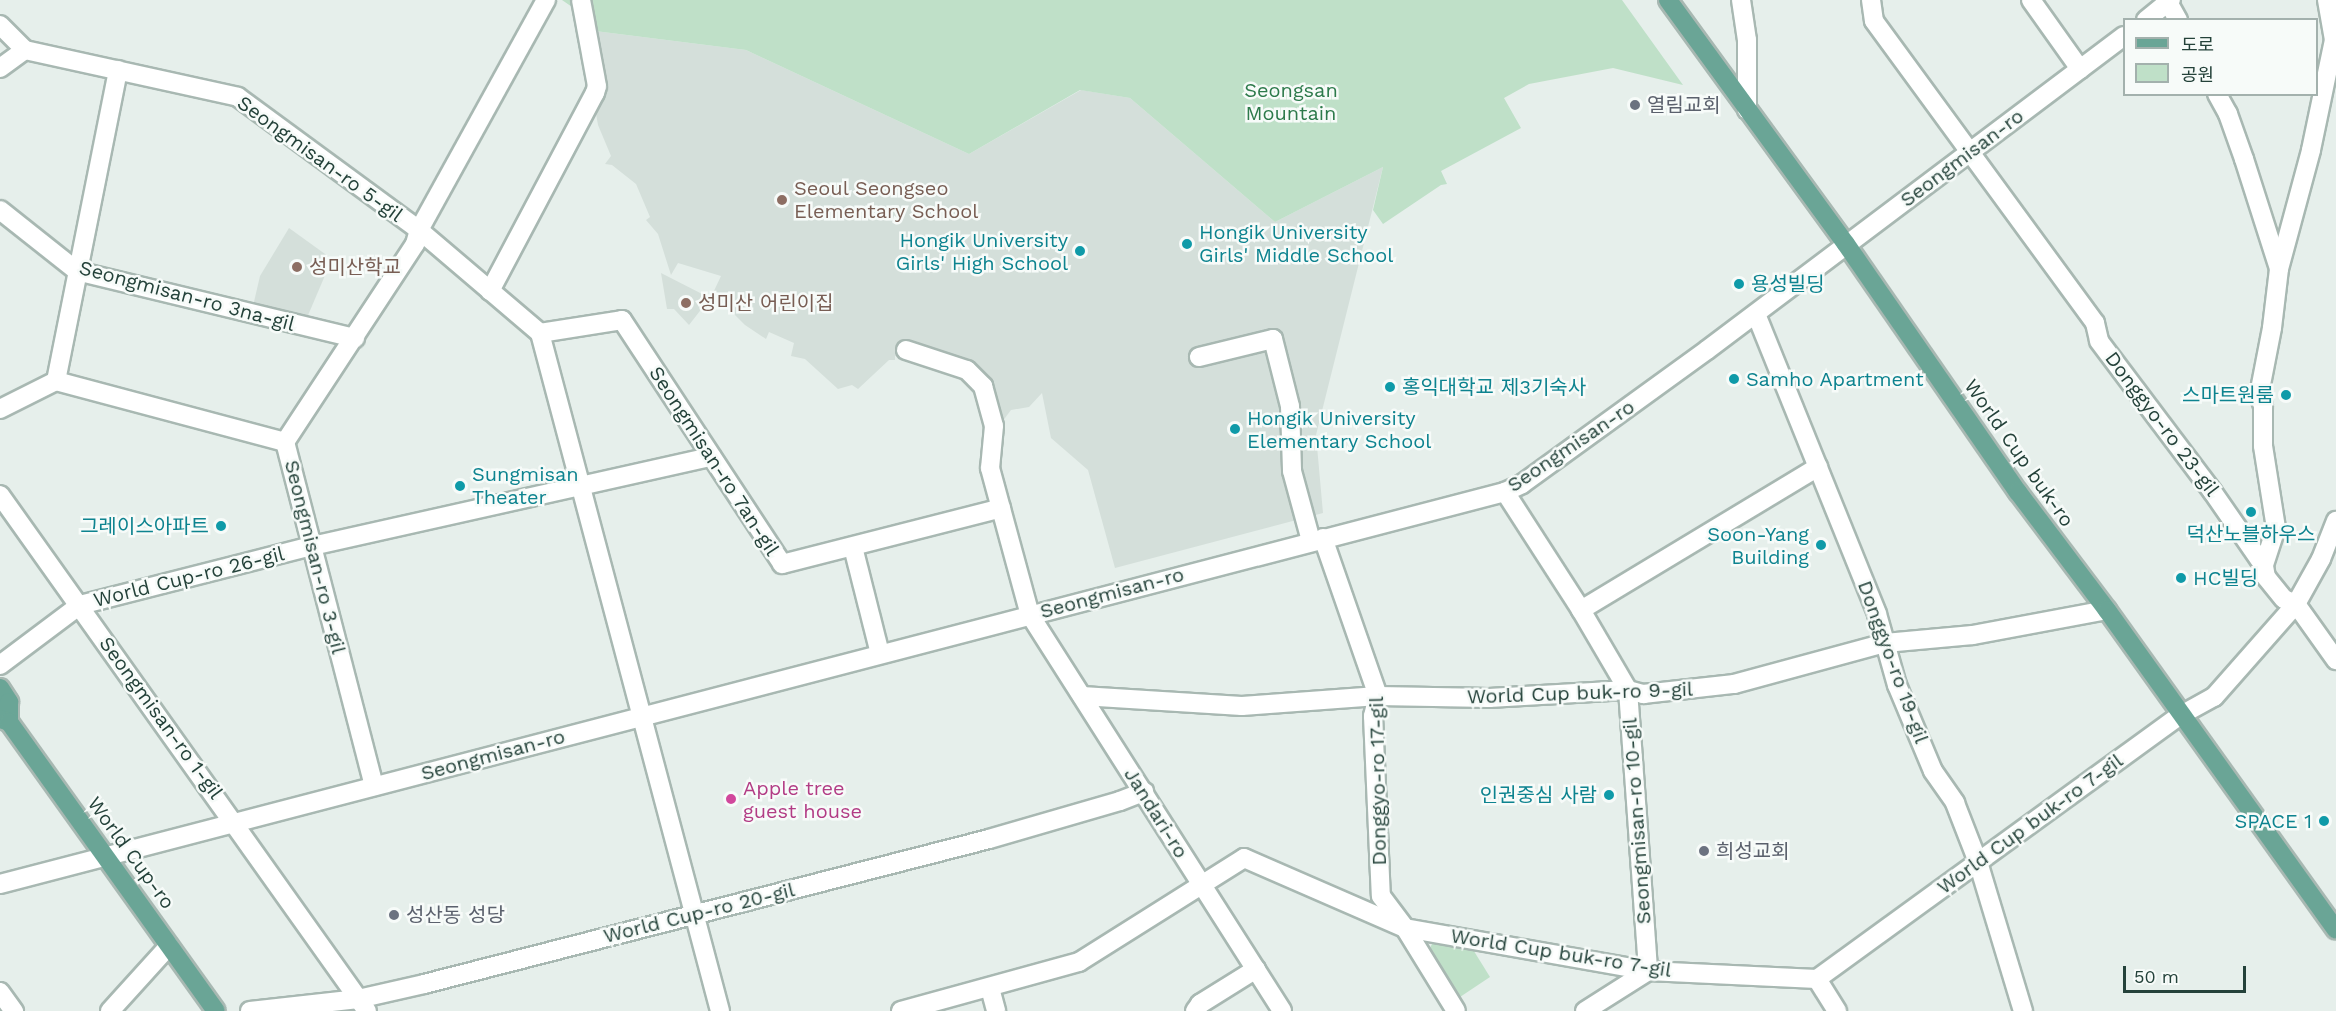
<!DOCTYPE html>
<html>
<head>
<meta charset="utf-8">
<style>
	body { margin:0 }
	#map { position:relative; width:2336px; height:1011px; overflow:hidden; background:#e6efeb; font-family:"Work Sans","Noto Sans KR",sans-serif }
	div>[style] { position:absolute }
	.built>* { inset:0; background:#d4dfda }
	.green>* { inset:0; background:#bfe0c8 }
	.roads { filter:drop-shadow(2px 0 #a8b8b2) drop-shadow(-2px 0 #a8b8b2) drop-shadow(0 2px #a8b8b2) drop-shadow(0 -2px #a8b8b2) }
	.minor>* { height:18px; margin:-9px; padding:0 9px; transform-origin:9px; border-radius:9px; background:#fff }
	.major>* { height:18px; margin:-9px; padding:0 9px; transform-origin:9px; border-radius:9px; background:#6aa596 }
	.dots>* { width:16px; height:16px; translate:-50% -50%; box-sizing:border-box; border:3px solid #f7fbf9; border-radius:50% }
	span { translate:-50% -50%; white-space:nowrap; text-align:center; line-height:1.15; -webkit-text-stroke:5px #f7fbf9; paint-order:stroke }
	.park-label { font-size:20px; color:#2d7a4b }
	.worship-label { font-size:20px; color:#5b616d }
	.left { translate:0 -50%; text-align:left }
	.street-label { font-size:20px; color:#24423a }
	.education-label { font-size:20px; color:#785e54 }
	.culture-label { font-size:20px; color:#0d838f }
	.right { translate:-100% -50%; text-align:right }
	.hotel-label { font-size:20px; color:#b23c85 }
	.legend { position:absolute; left:2123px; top:18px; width:195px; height:78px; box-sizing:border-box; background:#f7fbf9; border:2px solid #a3b1ad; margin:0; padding:8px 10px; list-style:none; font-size:18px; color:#24423a }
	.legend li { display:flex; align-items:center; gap:12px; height:30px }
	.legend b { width:30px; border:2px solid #a3b1ad }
	.scale { position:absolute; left:2123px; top:966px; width:123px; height:27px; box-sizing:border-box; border:3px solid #24423a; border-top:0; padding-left:8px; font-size:18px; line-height:21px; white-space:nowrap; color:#24423a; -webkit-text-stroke:4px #f7fbf9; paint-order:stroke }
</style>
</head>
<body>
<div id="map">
	<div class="built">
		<div style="clip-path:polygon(595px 31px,746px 50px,969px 154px,1081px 90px,1130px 98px,1275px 222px,1383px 167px,1316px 435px,1323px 513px,1115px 568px,1088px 470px,1051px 438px,1042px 393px,1029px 407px,1011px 410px,999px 426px,990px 382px,912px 345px,895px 356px,895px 360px,889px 360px,858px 389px,852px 385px,838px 389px,805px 359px,791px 356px,794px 343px,769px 332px,766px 339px,745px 325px,730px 310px,715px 305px,712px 295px,721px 276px,678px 263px,671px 275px,658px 234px,646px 220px,650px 217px,636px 184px,612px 165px,605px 164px,611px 156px,598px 125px,595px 108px)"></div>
		<div style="clip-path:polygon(289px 228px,332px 259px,306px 320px,253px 306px,260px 276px)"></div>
		<div style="clip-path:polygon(661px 273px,710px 298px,689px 325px,674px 309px,667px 309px)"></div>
	</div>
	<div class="green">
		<div style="clip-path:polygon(562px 0,1622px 0,1683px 85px,1613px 68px,1529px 84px,1504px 98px,1521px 128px,1441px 171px,1447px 184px,1441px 185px,1383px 224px,1373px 210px,1383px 167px,1275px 222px,1130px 98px,1080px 90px,969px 154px,746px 50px,595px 31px,575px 9px)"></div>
		<div style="clip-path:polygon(1434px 940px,1472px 948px,1490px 977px,1457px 999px,1428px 952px)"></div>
	</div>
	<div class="roads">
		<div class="minor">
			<div style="left:1741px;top:0;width:40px;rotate:81.5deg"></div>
			<div style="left:1747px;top:40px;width:70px;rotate:90deg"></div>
			<div style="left:1871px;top:0;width:21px;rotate:82deg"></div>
			<div style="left:1874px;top:21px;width:374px;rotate:53.8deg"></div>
			<div style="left:2095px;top:323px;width:18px;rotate:77deg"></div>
			<div style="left:2099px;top:341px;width:188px;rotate:53deg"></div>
			<div style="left:2212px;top:491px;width:91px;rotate:55.3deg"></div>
			<div style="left:2264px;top:566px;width:11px;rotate:80deg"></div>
			<div style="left:2266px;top:577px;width:28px;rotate:51deg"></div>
			<div style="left:2284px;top:599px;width:13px;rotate:23deg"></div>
			<div style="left:2296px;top:604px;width:69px;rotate:54.5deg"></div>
			<div style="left:2031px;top:0;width:85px;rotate:54.6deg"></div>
			<div style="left:2168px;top:2px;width:21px;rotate:61deg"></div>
			<div style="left:2146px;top:20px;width:32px;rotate:-39deg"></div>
			<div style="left:0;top:25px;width:35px;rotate:45deg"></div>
			<div style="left:0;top:68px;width:31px;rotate:-36deg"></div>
			<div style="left:25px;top:50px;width:218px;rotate:12.4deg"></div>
			<div style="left:238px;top:97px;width:225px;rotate:36.3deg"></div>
			<div style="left:419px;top:230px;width:159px;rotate:40.4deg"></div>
			<div style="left:540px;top:333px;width:701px;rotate:75.13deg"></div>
			<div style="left:2217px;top:94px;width:23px;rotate:61deg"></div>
			<div style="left:2228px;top:114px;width:48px;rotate:70.4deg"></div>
			<div style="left:2244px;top:159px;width:115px;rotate:72.3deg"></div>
			<div style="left:2279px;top:269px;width:59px;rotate:96.8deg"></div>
			<div style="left:2272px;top:328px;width:68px;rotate:101deg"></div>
			<div style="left:2259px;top:395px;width:12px;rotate:70deg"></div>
			<div style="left:2263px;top:406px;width:40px;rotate:90deg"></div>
			<div style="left:2263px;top:446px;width:83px;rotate:81deg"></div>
			<div style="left:2276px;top:528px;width:40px;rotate:108deg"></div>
			<div style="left:0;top:210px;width:98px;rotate:38.4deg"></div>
			<div style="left:77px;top:271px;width:286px;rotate:13.6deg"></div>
			<div style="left:2279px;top:269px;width:123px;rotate:-74.9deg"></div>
			<div style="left:2311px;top:150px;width:112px;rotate:-78.2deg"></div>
			<div style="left:2334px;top:40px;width:41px;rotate:-99.9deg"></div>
			<div style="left:490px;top:291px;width:224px;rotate:-62.1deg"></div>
			<div style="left:595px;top:93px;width:7px;rotate:-74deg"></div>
			<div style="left:597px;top:86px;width:87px;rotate:-100.5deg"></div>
			<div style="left:1756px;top:314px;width:323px;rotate:68deg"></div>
			<div style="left:1877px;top:614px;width:74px;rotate:74.3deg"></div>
			<div style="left:1897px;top:685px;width:93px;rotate:67.3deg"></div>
			<div style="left:1933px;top:771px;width:39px;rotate:55deg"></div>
			<div style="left:1955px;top:803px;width:63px;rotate:68.7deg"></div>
			<div style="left:1978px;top:862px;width:156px;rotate:73.2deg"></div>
			<div style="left:540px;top:333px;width:83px;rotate:-9deg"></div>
			<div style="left:622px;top:320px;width:292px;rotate:56.7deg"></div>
			<div style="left:782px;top:564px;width:226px;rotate:-14.3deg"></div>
			<div style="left:906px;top:350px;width:64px;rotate:18.2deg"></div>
			<div style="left:967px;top:370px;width:23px;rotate:45deg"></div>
			<div style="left:983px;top:386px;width:41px;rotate:74.6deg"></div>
			<div style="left:994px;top:426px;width:42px;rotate:95.4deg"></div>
			<div style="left:990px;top:468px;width:152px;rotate:74.8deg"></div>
			<div style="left:1030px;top:615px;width:469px;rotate:57.5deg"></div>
			<div style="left:1199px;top:357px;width:76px;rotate:-13.7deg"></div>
			<div style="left:1273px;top:339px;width:69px;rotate:75.8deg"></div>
			<div style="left:1290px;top:406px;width:65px;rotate:88.2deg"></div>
			<div style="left:1292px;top:471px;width:73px;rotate:74.8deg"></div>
			<div style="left:56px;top:381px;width:237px;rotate:14.9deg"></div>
			<div style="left:0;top:409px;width:63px;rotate:-26.6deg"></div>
			<div style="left:56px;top:381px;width:317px;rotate:-78.7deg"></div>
			<div style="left:1505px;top:492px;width:140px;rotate:57.2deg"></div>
			<div style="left:1581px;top:610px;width:93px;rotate:59.6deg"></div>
			<div style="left:1628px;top:690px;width:282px;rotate:85.9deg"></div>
			<div style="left:0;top:495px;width:633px;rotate:54.58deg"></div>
			<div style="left:1323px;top:538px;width:167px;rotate:70.8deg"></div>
			<div style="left:1378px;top:696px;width:21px;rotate:104deg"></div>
			<div style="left:1373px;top:716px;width:180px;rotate:87.5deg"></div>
			<div style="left:1381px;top:896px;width:40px;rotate:53deg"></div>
			<div style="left:1405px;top:928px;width:97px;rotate:58.4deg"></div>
			<div style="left:853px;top:547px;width:110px;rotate:75.8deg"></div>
			<div style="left:1581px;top:610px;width:277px;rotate:-31.1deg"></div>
			<div style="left:0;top:665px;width:100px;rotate:-36.9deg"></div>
			<div style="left:80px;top:605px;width:239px;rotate:-14.3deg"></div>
			<div style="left:312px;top:546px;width:409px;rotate:-12.6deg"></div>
			<div style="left:1082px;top:696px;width:160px;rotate:3.6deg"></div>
			<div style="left:1242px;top:706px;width:136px;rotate:-4.2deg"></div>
			<div style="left:1378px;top:696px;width:111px;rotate:1deg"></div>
			<div style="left:1489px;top:698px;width:139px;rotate:-3.3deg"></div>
			<div style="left:1628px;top:690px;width:16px;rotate:15deg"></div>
			<div style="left:1643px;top:694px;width:92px;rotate:-6.3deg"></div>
			<div style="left:1734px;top:684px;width:156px;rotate:-15.2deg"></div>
			<div style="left:1885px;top:643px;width:88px;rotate:-5.2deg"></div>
			<div style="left:1973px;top:635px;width:136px;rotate:-10.6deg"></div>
			<div style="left:374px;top:786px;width:355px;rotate:-104.5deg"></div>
			<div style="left:285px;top:442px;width:237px;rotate:-56.7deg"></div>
			<div style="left:415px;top:244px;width:15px;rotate:-74deg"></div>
			<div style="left:419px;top:230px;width:263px;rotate:-61.1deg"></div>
			<div style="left:0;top:884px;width:1555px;rotate:-14.6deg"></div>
			<div style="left:1505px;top:492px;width:19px;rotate:-25deg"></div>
			<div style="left:1522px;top:484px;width:228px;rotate:-35.9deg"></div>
			<div style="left:1707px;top:350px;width:522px;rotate:-36.98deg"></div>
			<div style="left:1817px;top:979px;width:38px;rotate:58deg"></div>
			<div style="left:990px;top:988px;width:24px;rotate:75deg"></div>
			<div style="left:0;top:992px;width:24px;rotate:54deg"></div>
			<div style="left:110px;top:1011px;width:88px;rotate:-47.8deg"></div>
			<div style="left:250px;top:1011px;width:109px;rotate:-6.3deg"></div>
			<div style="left:358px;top:999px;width:68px;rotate:-12.8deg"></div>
			<div style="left:424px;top:984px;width:583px;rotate:-14.39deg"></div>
			<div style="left:989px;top:839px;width:136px;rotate:-16.2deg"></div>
			<div style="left:1120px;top:801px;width:26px;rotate:-21deg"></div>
			<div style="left:901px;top:1011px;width:185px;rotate:-15.4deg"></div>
			<div style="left:1079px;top:962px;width:195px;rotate:-32.2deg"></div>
			<div style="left:1244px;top:858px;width:176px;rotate:23.5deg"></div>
			<div style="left:1405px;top:928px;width:247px;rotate:10deg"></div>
			<div style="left:1648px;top:971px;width:169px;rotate:2.7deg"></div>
			<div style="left:1817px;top:979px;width:450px;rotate:-36deg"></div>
			<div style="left:2181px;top:715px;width:38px;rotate:-29deg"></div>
			<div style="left:2214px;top:697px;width:124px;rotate:-48.6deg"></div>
			<div style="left:2296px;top:604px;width:51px;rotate:-60.9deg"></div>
			<div style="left:2321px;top:559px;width:41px;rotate:-68.5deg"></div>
			<div style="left:1195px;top:1011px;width:9px;rotate:-54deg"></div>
			<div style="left:1200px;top:1004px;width:66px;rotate:-32deg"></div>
			<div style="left:1585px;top:1011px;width:75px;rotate:-32.4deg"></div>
		</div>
		<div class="major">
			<div style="left:1668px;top:0;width:302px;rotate:53.9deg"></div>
			<div style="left:1846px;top:244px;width:302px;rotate:55.3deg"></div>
			<div style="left:2018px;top:492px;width:148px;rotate:53deg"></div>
			<div style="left:2107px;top:610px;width:393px;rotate:54.4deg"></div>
			<div style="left:0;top:688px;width:17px;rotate:57deg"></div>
			<div style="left:9px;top:702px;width:20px;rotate:90deg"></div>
			<div style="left:0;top:719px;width:9px;rotate:18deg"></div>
			<div style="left:9px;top:722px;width:355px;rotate:54.4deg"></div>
		</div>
	</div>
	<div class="dots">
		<div style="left:1635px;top:105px;background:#6b7280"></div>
		<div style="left:782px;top:200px;background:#8d6e63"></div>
		<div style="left:1187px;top:244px;background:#0f9aa8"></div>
		<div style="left:1080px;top:251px;background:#0f9aa8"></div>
		<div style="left:297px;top:267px;background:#8d6e63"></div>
		<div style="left:1739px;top:284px;background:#0f9aa8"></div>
		<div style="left:686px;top:303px;background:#8d6e63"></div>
		<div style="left:1734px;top:379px;background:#0f9aa8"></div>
		<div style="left:1390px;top:387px;background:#0f9aa8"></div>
		<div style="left:2286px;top:395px;background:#0f9aa8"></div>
		<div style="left:1235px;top:429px;background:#0f9aa8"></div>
		<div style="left:460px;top:486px;background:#0f9aa8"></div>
		<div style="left:2251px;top:512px;background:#0f9aa8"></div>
		<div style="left:221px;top:526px;background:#0f9aa8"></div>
		<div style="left:1821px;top:545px;background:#0f9aa8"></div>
		<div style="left:2181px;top:578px;background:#0f9aa8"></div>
		<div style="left:1609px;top:795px;background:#0f9aa8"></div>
		<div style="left:731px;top:799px;background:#d1479c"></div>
		<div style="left:2324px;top:821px;background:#0f9aa8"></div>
		<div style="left:1704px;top:851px;background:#6b7280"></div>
		<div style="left:394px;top:915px;background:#6b7280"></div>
	</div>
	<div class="park-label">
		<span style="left:1291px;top:102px">Seongsan<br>Mountain</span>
	</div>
	<div class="worship-label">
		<span class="left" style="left:1647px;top:105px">열림교회</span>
		<span class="left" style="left:1716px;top:851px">희성교회</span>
		<span class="left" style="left:406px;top:915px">성산동 성당</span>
	</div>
	<div class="street-label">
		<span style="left:1962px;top:158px;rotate:-37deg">Seongmisan-ro</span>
		<span style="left:320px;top:159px;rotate:36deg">Seongmisan-ro 5-gil</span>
		<span style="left:187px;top:296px;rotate:15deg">Seongmisan-ro 3na-gil</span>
		<span style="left:2162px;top:424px;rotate:53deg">Donggyo-ro 23-gil</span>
		<span style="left:1571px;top:446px;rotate:-34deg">Seongmisan-ro</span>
		<span style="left:2019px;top:453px;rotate:55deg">World Cup buk-ro</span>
		<span style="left:714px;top:461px;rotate:57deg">Seongmisan-ro 7an-gil</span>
		<span style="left:315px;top:557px;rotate:76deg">Seongmisan-ro 3-gil</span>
		<span style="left:189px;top:577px;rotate:-14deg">World Cup-ro 26-gil</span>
		<span style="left:1112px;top:593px;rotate:-15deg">Seongmisan-ro</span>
		<span style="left:1893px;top:662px;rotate:70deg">Donggyo-ro 19-gil</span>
		<span style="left:1580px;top:693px;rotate:-2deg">World Cup buk-ro 9-gil</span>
		<span style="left:161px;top:718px;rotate:54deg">Seongmisan-ro 1-gil</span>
		<span style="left:493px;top:755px;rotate:-15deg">Seongmisan-ro</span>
		<span style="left:1378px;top:781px;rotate:-91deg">Donggyo-ro 17-gil</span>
		<span style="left:1156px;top:813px;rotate:58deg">Jandari-ro</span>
		<span style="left:1637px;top:821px;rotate:-94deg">Seongmisan-ro 10-gil</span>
		<span style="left:2030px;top:824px;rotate:-36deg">World Cup buk-ro 7-gil</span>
		<span style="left:131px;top:853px;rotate:54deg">World Cup-ro</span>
		<span style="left:699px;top:913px;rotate:-14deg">World Cup-ro 20-gil</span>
		<span style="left:1561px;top:953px;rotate:9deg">World Cup buk-ro 7-gil</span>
	</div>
	<div class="education-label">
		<span class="left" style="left:794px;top:200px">Seoul Seongseo<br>Elementary School</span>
		<span class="left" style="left:309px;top:267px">성미산학교</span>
		<span class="left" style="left:698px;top:303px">성미산 어린이집</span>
	</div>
	<div class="culture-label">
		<span class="left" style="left:1199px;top:244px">Hongik University<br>Girls' Middle School</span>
		<span class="right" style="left:1068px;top:252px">Hongik University<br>Girls' High School</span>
		<span class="left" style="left:1751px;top:284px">용성빌딩</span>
		<span class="left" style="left:1746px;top:379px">Samho Apartment</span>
		<span class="left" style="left:1402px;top:387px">홍익대학교 제3기숙사</span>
		<span class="right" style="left:2274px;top:395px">스마트원룸</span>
		<span class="left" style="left:1247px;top:430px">Hongik University<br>Elementary School</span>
		<span class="left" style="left:472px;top:486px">Sungmisan<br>Theater</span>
		<span class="right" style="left:209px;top:526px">그레이스아파트</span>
		<span class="right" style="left:1809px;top:546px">Soon-Yang<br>Building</span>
		<span style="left:2251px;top:534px">덕산노블하우스</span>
		<span class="left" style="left:2193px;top:578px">HC빌딩</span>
		<span class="right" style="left:1597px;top:795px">인권중심 사람</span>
		<span class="right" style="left:2312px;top:821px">SPACE 1</span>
	</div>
	<div class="hotel-label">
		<span class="left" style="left:743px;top:800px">Apple tree<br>guest house</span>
	</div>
	<ul class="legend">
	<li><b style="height:8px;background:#6aa596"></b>도로</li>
	<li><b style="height:16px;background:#bfe0c8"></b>공원</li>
	</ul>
	<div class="scale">50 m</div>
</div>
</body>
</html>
